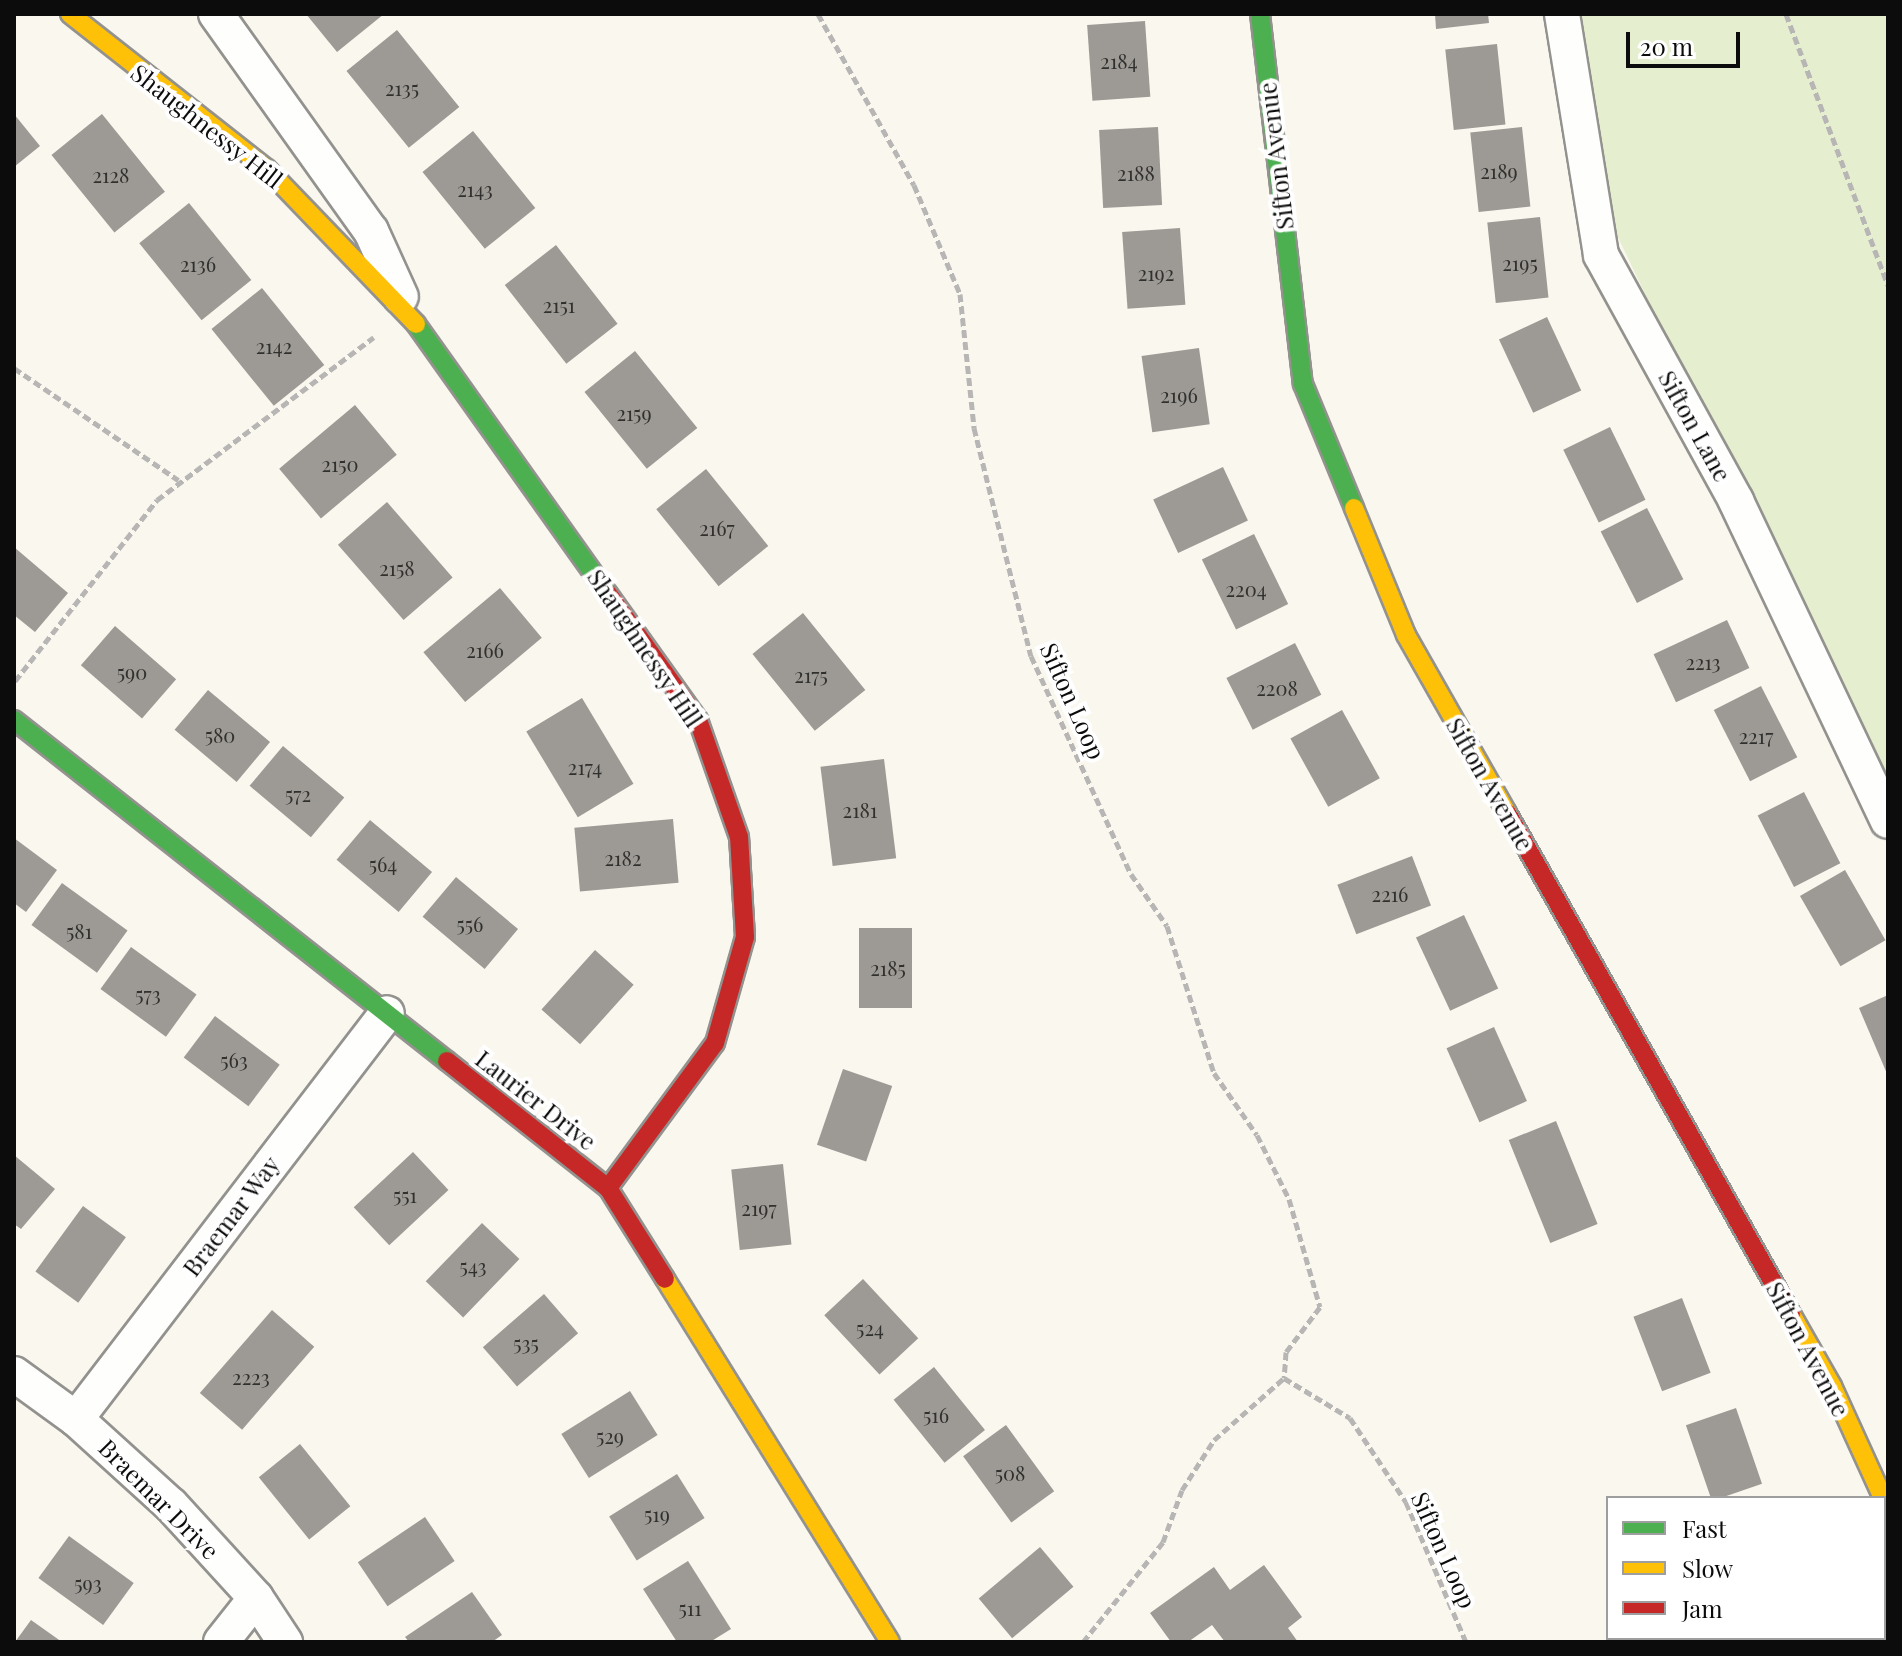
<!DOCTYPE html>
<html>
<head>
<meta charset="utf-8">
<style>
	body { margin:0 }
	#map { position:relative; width:1902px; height:1656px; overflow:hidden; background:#faf7ef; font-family:"Playfair Display",serif }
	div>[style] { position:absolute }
	.green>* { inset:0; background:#e5efcf }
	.building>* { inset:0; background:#9d9a95; transform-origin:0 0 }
	.path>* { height:5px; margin-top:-2.5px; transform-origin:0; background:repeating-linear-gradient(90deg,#b7b6b5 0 8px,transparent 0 12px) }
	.roads { filter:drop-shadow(2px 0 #93928e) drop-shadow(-2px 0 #93928e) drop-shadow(0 2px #93928e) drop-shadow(0 -2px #93928e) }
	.street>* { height:34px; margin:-17px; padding:0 17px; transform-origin:17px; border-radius:17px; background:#fefefd }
	.fast>* { height:18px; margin:-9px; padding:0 9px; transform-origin:9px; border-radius:9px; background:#4caf50 }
	.slow>* { height:18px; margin:-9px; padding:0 9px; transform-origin:9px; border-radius:9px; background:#ffc107 }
	.jam>* { height:18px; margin:-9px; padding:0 9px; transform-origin:9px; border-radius:9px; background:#c62828 }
	span { translate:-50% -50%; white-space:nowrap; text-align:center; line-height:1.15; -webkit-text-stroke:8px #fff; paint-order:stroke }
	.number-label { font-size:20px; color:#30302e }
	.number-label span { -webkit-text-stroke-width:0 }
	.street-label { font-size:24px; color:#0c0c0c }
	.frame { position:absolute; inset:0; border:16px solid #0c0c0c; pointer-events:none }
	.legend { position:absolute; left:1606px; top:1496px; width:280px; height:144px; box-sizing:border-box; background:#fff; border:2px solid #9e9e9e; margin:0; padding:10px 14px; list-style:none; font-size:24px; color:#0c0c0c }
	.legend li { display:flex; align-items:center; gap:16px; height:40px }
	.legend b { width:40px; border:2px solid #9e9e9e }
	.scale { position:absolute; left:1626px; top:32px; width:114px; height:36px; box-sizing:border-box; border:4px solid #0c0c0c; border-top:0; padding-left:10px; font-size:24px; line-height:28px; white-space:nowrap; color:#0c0c0c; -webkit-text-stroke:6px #fff; paint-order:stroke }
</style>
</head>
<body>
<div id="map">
	<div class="green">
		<div style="clip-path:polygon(1581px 14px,1888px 14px,1888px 804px,1616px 233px)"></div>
	</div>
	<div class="building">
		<div style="clip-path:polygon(306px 14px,384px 14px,337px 52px)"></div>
		<div style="clip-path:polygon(1435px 14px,1488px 14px,1489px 23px,1436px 29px)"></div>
		<div style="left:1145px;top:21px;width:76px;height:58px;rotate:86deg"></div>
		<div style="left:397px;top:30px;width:99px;height:65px;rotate:51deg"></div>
		<div style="left:1497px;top:44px;width:81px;height:52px;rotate:84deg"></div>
		<div style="clip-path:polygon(14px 114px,40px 146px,14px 167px)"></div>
		<div style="left:102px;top:114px;width:100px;height:65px;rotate:51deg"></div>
		<div style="left:1158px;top:127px;width:78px;height:59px;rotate:87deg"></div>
		<div style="left:1522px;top:127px;width:80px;height:52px;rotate:84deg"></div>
		<div style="left:473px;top:131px;width:99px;height:65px;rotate:51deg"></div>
		<div style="left:189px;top:203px;width:99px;height:64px;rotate:51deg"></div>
		<div style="left:1540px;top:217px;width:81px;height:53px;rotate:84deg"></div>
		<div style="left:1180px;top:228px;width:77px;height:58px;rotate:86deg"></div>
		<div style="left:556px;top:245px;width:100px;height:65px;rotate:52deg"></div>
		<div style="left:262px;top:288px;width:99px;height:65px;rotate:51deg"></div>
		<div style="left:1547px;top:317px;width:81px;height:53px;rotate:65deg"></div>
		<div style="left:1199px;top:348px;width:77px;height:58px;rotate:82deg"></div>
		<div style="left:635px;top:351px;width:99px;height:65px;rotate:51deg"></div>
		<div style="left:355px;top:405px;width:65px;height:99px;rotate:50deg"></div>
		<div style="left:1610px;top:427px;width:81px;height:52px;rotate:64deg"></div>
		<div style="left:1223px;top:467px;width:59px;height:77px;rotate:65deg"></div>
		<div style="left:706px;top:469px;width:99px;height:64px;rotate:51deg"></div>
		<div style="left:387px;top:502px;width:100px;height:65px;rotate:49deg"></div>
		<div style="left:1647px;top:508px;width:80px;height:52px;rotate:63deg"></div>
		<div style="left:1254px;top:534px;width:78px;height:58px;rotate:64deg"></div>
		<div style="clip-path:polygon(14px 547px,68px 593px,35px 632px,14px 615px)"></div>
		<div style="left:500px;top:588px;width:65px;height:100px;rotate:50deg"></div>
		<div style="left:803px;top:613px;width:99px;height:65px;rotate:51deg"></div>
		<div style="left:1727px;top:620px;width:53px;height:81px;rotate:65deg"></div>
		<div style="left:115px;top:626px;width:81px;height:52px;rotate:41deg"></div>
		<div style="left:1295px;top:643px;width:58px;height:77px;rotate:63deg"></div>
		<div style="left:1761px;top:686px;width:80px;height:53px;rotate:63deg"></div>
		<div style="left:208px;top:690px;width:81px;height:52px;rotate:40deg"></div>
		<div style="left:582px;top:698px;width:100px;height:65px;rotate:59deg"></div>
		<div style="left:1342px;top:710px;width:78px;height:59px;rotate:61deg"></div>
		<div style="left:283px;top:746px;width:80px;height:52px;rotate:40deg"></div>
		<div style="left:884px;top:759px;width:100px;height:64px;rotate:83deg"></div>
		<div style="left:1804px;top:792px;width:80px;height:52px;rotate:63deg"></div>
		<div style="left:673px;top:819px;width:64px;height:99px;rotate:85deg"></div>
		<div style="left:370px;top:820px;width:81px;height:52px;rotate:40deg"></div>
		<div style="clip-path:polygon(14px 838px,57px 870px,26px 912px,14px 903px)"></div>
		<div style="left:1412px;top:856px;width:53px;height:80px;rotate:69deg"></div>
		<div style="left:1845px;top:870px;width:81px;height:52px;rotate:60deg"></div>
		<div style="left:456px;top:877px;width:81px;height:52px;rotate:40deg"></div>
		<div style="left:62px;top:883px;width:81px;height:52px;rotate:36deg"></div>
		<div style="left:1464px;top:915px;width:81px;height:53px;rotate:65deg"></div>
		<div style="left:859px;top:928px;width:53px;height:80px"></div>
		<div style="left:131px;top:947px;width:81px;height:52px;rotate:36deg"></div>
		<div style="left:595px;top:950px;width:52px;height:80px;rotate:42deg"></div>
		<div style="clip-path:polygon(1888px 995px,1888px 1076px,1859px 1008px)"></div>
		<div style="left:215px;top:1016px;width:81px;height:52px;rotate:37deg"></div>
		<div style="left:1494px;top:1027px;width:81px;height:52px;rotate:66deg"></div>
		<div style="left:843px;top:1069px;width:52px;height:80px;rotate:19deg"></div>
		<div style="left:1556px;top:1121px;width:111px;height:51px;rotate:68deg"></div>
		<div style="left:413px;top:1152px;width:52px;height:81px;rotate:47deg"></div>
		<div style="clip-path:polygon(14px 1155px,55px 1189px,21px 1229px,14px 1224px)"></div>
		<div style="left:783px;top:1164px;width:81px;height:52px;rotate:84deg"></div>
		<div style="left:83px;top:1206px;width:53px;height:81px;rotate:36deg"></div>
		<div style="left:482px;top:1223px;width:52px;height:81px;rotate:44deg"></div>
		<div style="left:863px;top:1279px;width:81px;height:53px;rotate:47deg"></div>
		<div style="left:544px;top:1294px;width:52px;height:81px;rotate:49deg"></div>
		<div style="left:1682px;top:1298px;width:80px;height:52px;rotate:69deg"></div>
		<div style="left:272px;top:1310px;width:56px;height:110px;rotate:41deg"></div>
		<div style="left:934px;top:1367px;width:81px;height:52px;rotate:51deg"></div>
		<div style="left:630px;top:1391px;width:52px;height:81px;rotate:58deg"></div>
		<div style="left:1736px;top:1408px;width:80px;height:53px;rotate:71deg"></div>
		<div style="left:1006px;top:1425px;width:82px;height:53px;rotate:54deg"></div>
		<div style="left:300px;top:1444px;width:80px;height:53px;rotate:51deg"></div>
		<div style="left:677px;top:1474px;width:52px;height:80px;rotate:58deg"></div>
		<div style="left:425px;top:1517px;width:53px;height:81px;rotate:56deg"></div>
		<div style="left:69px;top:1536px;width:80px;height:52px;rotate:36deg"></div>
		<div style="left:1040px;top:1547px;width:52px;height:80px;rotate:50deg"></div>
		<div style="clip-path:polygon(688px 1561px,731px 1629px,710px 1642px,677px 1642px,643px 1589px)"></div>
		<div style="clip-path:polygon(1264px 1565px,1302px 1617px,1288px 1628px,1298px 1642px,1225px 1642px,1212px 1625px,1188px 1642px,1171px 1642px,1150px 1613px,1214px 1567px,1230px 1590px)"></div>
		<div style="clip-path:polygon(472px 1592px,502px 1635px,492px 1642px,409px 1642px,405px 1637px)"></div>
		<div style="clip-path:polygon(31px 1620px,62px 1642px,15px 1642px)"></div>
		<div style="left:1745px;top:1638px;width:55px;height:4px"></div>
	</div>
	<div class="path">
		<div style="left:818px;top:14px;width:196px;rotate:60.7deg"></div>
		<div style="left:914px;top:185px;width:118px;rotate:67.1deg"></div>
		<div style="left:960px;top:294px;width:135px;rotate:84deg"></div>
		<div style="left:974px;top:428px;width:235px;rotate:76deg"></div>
		<div style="left:1031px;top:656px;width:240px;rotate:65.4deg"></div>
		<div style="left:1131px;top:874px;width:63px;rotate:55.3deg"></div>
		<div style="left:1167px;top:926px;width:154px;rotate:72.3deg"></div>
		<div style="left:1214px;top:1073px;width:75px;rotate:55.3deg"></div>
		<div style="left:1257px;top:1135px;width:72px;rotate:63.4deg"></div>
		<div style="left:1289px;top:1199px;width:112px;rotate:74deg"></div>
		<div style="left:1320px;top:1307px;width:56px;rotate:127.1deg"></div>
		<div style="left:1286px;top:1352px;width:26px;rotate:94deg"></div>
		<div style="left:1284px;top:1378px;width:77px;rotate:31.2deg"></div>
		<div style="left:1350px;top:1418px;width:101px;rotate:56.3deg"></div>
		<div style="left:1406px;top:1502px;width:152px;rotate:66.8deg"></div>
		<div style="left:1786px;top:14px;width:290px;rotate:69.4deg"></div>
		<div style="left:14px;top:368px;width:199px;rotate:34.3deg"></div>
		<div style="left:15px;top:681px;width:230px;rotate:-51.9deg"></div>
		<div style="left:157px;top:500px;width:271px;rotate:-36.9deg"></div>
		<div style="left:1083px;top:1642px;width:128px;rotate:-51.3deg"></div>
		<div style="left:1163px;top:1542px;width:55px;rotate:-69.9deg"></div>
		<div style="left:1182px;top:1490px;width:59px;rotate:-57.4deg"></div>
		<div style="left:1214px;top:1440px;width:94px;rotate:-41.5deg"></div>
	</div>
	<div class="roads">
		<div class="street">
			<div style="left:216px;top:14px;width:267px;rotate:54.5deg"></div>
			<div style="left:371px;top:231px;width:72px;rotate:65.6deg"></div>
			<div style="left:1562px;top:14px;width:244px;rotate:80.8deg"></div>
			<div style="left:1601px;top:255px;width:281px;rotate:61.2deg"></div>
			<div style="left:1736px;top:501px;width:354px;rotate:64.6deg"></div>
			<div style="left:14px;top:1374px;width:77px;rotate:36deg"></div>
			<div style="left:76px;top:1419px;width:128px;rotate:42.2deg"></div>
			<div style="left:171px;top:1505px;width:126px;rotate:47.6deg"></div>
			<div style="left:256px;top:1598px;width:53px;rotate:56.6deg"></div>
			<div style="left:76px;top:1419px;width:511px;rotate:-52.55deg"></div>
			<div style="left:221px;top:1642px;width:56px;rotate:-51.5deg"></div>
		</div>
		<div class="fast">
			<div style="left:1260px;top:14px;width:372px;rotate:83.4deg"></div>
			<div style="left:1303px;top:384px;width:134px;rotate:67.6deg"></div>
			<div style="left:416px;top:324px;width:331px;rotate:54.6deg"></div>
			<div style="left:14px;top:720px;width:551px;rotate:38.22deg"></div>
		</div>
		<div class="slow">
			<div style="left:70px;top:14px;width:251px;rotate:38.2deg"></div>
			<div style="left:267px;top:169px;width:215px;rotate:46.1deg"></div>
			<div style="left:1354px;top:508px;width:137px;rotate:67.7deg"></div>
			<div style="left:1406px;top:635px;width:205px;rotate:60.4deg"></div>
			<div style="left:665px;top:1279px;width:427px;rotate:58.2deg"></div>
			<div style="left:1791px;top:1314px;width:83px;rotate:60.3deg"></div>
			<div style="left:1832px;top:1386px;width:123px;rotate:65.5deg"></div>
		</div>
		<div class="jam">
			<div style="left:1507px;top:813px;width:576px;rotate:60.45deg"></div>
			<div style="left:447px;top:1061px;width:205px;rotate:38.3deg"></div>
			<div style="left:608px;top:1188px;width:107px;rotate:57.9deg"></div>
			<div style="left:608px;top:1188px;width:180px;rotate:-53.6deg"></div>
			<div style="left:715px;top:1043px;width:110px;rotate:-74.2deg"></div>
			<div style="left:745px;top:937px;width:100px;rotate:-93.4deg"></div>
			<div style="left:739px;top:837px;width:124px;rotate:-109.3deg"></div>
			<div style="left:698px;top:720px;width:155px;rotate:-125.5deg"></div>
		</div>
	</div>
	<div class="number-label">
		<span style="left:1119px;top:60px">2184</span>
		<span style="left:402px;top:87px">2135</span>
		<span style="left:1499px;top:170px">2189</span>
		<span style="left:1136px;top:172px">2188</span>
		<span style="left:111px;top:174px">2128</span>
		<span style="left:475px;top:188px">2143</span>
		<span style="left:1520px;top:262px">2195</span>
		<span style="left:198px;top:263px">2136</span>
		<span style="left:1156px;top:272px">2192</span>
		<span style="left:559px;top:304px">2151</span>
		<span style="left:274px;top:345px">2142</span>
		<span style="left:1179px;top:394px">2196</span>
		<span style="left:634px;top:412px">2159</span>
		<span style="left:340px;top:463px">2150</span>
		<span style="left:717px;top:527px">2167</span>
		<span style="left:397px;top:567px">2158</span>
		<span style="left:1246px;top:588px">2204</span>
		<span style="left:485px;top:649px">2166</span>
		<span style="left:1703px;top:661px">2213</span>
		<span style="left:132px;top:671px">590</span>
		<span style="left:811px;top:674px">2175</span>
		<span style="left:1277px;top:687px">2208</span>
		<span style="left:220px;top:734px">580</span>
		<span style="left:1756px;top:735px">2217</span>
		<span style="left:585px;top:766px">2174</span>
		<span style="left:298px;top:793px">572</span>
		<span style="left:860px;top:809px">2181</span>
		<span style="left:623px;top:857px">2182</span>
		<span style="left:383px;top:863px">564</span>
		<span style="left:1390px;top:893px">2216</span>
		<span style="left:470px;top:923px">556</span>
		<span style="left:79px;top:930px">581</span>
		<span style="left:888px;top:967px">2185</span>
		<span style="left:148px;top:993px">573</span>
		<span style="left:234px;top:1059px">563</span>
		<span style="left:405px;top:1194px">551</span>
		<span style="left:759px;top:1207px">2197</span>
		<span style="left:473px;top:1265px">543</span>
		<span style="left:870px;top:1327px">524</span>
		<span style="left:526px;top:1342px">535</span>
		<span style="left:251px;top:1376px">2223</span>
		<span style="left:936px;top:1414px">516</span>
		<span style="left:610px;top:1435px">529</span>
		<span style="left:1010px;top:1472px">508</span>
		<span style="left:657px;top:1513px">519</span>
		<span style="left:88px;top:1582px">593</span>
		<span style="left:690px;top:1607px">511</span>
	</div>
	<div class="street-label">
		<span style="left:207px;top:126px;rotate:38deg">Shaughnessy Hill</span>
		<span style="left:1276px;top:156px;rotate:-97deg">Sifton Avenue</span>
		<span style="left:1695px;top:426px;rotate:61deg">Sifton Lane</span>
		<span style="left:645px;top:648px;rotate:56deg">Shaughnessy Hill</span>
		<span style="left:1073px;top:701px;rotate:66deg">Sifton Loop</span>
		<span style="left:1490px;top:784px;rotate:60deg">Sifton Avenue</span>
		<span style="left:536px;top:1100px;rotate:38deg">Laurier Drive</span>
		<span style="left:231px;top:1216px;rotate:-53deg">Braemar Way</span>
		<span style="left:1808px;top:1349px;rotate:62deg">Sifton Avenue</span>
		<span style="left:159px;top:1499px;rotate:45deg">Braemar Drive</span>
		<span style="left:1444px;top:1550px;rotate:66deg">Sifton Loop</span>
	</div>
	<div class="frame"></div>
	<ul class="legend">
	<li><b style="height:10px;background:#4caf50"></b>Fast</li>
	<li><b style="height:10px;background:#ffc107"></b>Slow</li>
	<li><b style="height:10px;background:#c62828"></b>Jam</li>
	</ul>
	<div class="scale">20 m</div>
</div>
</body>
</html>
